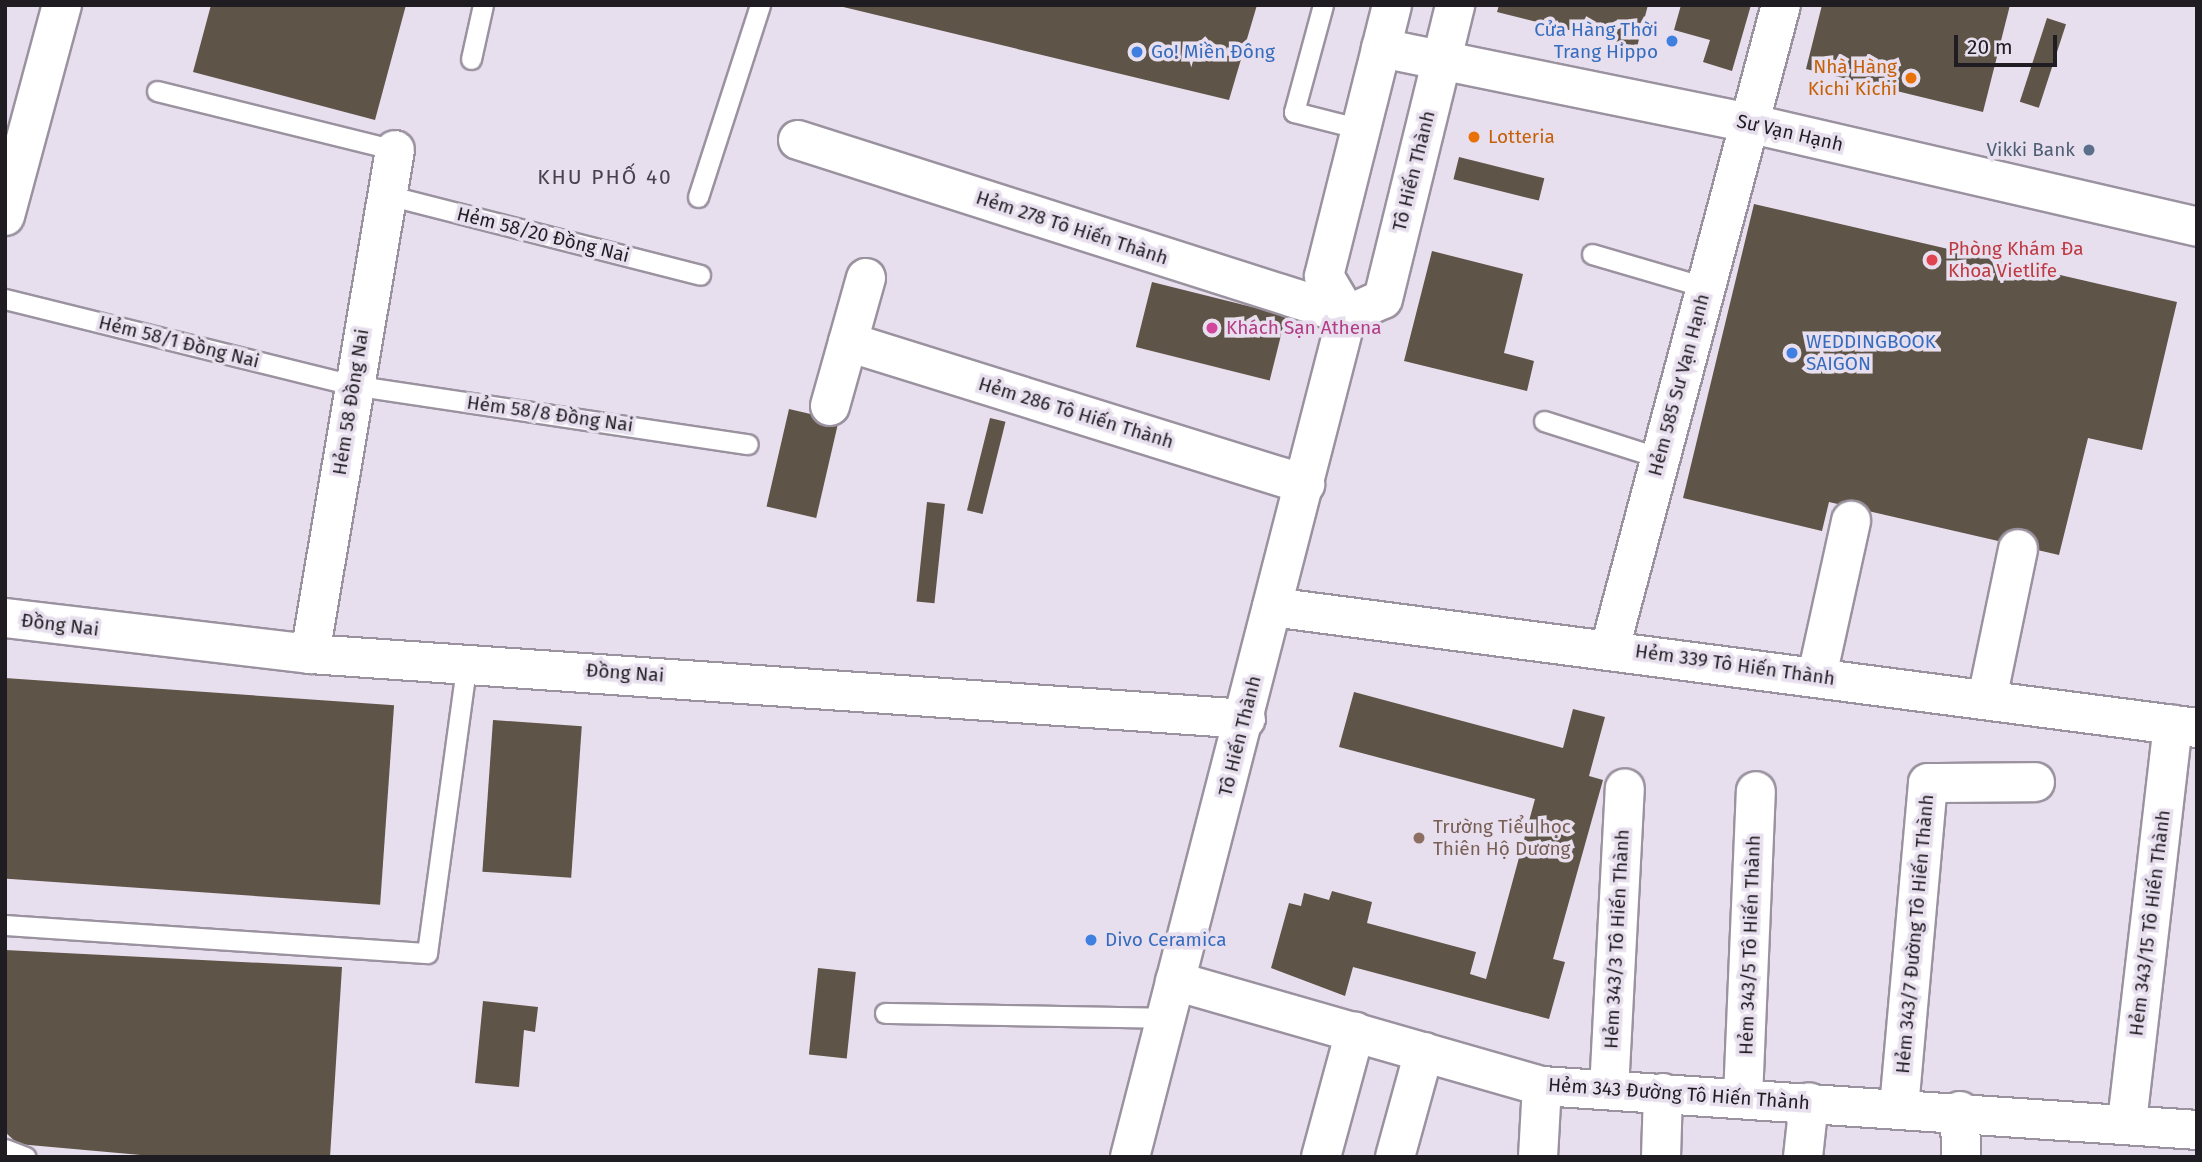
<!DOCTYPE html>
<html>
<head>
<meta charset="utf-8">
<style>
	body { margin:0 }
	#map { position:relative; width:2202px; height:1162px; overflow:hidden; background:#e8dfee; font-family:"Fira Sans",sans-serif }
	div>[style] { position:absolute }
	.building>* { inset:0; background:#5f5448; transform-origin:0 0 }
	.roads { filter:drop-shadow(2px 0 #9b92a0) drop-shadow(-2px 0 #9b92a0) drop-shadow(0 2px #9b92a0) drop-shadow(0 -2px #9b92a0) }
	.service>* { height:19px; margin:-9.5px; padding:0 9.5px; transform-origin:9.5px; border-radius:9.5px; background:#fff }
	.minor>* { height:38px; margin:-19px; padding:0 19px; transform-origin:19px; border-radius:19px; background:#fff }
	.tertiary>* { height:38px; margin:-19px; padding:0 19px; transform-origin:19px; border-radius:19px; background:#fff }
	.secondary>* { height:38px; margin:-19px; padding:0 19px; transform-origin:19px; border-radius:19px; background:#fff }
	.dots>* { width:19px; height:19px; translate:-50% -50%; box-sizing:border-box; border:4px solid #e8dfee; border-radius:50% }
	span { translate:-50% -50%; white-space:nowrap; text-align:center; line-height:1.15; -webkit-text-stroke:7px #e8dfee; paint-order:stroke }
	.shop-label { font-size:19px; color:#366cbe }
	.right { translate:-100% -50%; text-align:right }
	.left { translate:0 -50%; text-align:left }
	.food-label { font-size:19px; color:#c56008 }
	.street-label { font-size:19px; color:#201d22 }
	.service-label { font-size:19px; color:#4e5e75 }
	.health-label { font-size:19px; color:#be3a42 }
	.hotel-label { font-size:19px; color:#b23c85 }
	.education-label { font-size:19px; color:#785e54 }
	.neighbourhood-label { font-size:21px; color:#49414e; letter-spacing:2px }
	.frame { position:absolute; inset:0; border:7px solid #201d22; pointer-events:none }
	.scale { position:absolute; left:1954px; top:35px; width:103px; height:32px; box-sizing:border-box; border:4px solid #201d22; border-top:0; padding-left:9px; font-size:21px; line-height:24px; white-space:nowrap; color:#201d22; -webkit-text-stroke:5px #e8dfee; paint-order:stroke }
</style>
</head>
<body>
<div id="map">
	<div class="building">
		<div style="clip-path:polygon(211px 5px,406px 5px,375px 120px,193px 72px)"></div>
		<div style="clip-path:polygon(835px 5px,1257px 5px,1229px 100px)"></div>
		<div style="clip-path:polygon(1499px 5px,1648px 5px,1637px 47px,1497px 12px)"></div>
		<div style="clip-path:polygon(1681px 5px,1751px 5px,1732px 71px,1703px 62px,1710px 40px,1674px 30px)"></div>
		<div style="clip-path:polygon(1822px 5px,2010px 5px,1983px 112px,1806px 69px)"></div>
		<div style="left:2047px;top:18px;width:20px;height:88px;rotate:18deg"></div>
		<div style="left:1459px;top:157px;width:88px;height:23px;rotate:14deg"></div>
		<div style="clip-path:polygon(1754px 204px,2177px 302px,2142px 450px,2088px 438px,2059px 555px,1829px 502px,1822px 531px,1683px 498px)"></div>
		<div style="clip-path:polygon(1432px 251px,1523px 274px,1504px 353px,1534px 361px,1527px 391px,1404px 361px)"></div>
		<div style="left:1152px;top:282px;width:138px;height:67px;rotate:14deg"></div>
		<div style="left:789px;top:409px;width:51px;height:100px;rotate:13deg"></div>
		<div style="left:990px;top:418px;width:16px;height:95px;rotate:14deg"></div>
		<div style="left:927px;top:502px;width:18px;height:100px;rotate:6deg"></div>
		<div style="left:5px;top:678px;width:390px;height:200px;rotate:4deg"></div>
		<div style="clip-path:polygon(1354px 692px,1563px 748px,1573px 709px,1605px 717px,1589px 776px,1603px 780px,1553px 959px,1565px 962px,1549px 1019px,1353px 967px,1345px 996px,1271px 968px,1289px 903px,1301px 906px,1304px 893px,1329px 900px,1332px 891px,1372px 902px,1367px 923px,1476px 952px,1470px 974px,1486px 979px,1535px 799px,1339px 747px)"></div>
		<div style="left:493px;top:720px;width:89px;height:152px;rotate:4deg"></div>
		<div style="clip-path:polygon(5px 950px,342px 967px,330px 1157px,163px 1157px,18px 1144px,5px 1132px)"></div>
		<div style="left:818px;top:968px;width:38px;height:87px;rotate:6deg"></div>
		<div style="clip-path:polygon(483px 1001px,538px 1007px,535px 1032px,524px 1030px,519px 1087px,475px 1083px)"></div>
	</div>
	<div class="roads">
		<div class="service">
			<div style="left:1323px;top:5px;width:111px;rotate:105.2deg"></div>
			<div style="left:1294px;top:112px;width:69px;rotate:14.2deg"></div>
			<div style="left:471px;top:59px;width:55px;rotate:-77.5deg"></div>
			<div style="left:157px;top:91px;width:245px;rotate:13.9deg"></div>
			<div style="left:387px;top:195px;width:323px;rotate:14.3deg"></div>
			<div style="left:698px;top:197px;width:202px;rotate:-72.1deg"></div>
			<div style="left:1592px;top:254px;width:118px;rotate:16.3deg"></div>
			<div style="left:5px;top:299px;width:357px;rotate:13.9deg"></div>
			<div style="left:352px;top:385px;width:400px;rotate:8.5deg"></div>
			<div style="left:1544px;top:421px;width:122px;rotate:17.7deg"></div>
			<div style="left:5px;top:925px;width:423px;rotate:3.8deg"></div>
			<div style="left:427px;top:953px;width:294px;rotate:-82.2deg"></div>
			<div style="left:885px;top:1013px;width:281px;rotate:1deg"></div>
			<div style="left:5px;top:1149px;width:22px;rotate:21deg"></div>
		</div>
		<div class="minor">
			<div style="left:798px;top:140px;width:576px;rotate:17.68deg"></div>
			<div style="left:5px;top:216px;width:219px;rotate:-74.9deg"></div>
			<div style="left:848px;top:342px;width:479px;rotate:17.3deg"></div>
			<div style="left:830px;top:406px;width:133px;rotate:-74.3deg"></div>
			<div style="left:1272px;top:607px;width:933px;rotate:7.45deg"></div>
			<div style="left:1610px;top:648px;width:665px;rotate:-75.11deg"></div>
			<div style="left:310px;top:654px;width:511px;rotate:-80.43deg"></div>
			<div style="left:1817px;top:676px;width:159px;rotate:-77.6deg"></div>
			<div style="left:1987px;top:699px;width:153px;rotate:-78.3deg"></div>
			<div style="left:1175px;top:981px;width:382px;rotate:16deg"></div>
			<div style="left:1542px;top:1086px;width:656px;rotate:3.84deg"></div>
			<div style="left:1609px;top:1090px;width:302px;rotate:-87deg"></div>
			<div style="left:1743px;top:1098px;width:307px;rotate:-87.6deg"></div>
			<div style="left:1899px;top:1108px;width:326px;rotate:-84.9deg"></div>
			<div style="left:1928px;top:783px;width:107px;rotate:-0.5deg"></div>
			<div style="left:1960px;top:1111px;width:46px;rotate:88.8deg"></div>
			<div style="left:2127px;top:1122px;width:400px;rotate:-83.4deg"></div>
			<div style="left:1321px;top:1157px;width:130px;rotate:-74.8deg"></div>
			<div style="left:1395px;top:1157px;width:109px;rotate:-74.6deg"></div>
			<div style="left:1538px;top:1157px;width:71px;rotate:-86.8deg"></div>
			<div style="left:1661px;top:1157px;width:64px;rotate:-88.2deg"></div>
			<div style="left:1803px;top:1157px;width:55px;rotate:-83.8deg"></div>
		</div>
		<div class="tertiary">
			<div style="left:1381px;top:48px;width:375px;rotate:11.5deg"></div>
			<div style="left:1748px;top:123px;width:461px;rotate:13deg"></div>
			<div style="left:5px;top:618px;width:307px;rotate:6.7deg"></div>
			<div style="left:310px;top:654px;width:938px;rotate:3.97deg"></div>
		</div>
		<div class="secondary">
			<div style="left:1347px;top:315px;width:39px;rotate:-24deg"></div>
			<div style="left:1383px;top:299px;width:303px;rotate:-76.2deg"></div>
			<div style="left:1130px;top:1157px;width:870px;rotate:-75.55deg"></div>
			<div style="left:1347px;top:315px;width:45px;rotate:-120.5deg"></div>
			<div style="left:1324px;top:276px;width:279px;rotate:-75.9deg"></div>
		</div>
	</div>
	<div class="dots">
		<div style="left:1672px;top:41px;background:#3f7fe0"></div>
		<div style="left:1137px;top:52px;background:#3f7fe0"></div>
		<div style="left:1911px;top:78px;background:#e8710a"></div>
		<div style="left:1474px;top:137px;background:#e8710a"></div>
		<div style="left:2089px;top:150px;background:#5c6f8a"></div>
		<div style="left:1932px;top:260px;background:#e0444e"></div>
		<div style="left:1212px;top:328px;background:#d1479c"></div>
		<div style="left:1792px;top:353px;background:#3f7fe0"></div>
		<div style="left:1419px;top:838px;background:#8d6e63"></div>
		<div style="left:1091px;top:940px;background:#3f7fe0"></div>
	</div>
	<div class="shop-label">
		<span class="right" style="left:1658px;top:41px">Cửa Hàng Thời<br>Trang Hippo</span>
		<span class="left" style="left:1151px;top:52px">Go! Miền Đông</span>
		<span class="left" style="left:1806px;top:353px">WEDDINGBOOK<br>SAIGON</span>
		<span class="left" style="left:1105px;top:940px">Divo Ceramica</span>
	</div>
	<div class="food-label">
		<span class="right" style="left:1897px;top:78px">Nhà Hàng<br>Kichi Kichi</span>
		<span class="left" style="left:1488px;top:137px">Lotteria</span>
	</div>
	<div class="street-label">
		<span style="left:1790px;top:133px;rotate:13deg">Sư Vạn Hạnh</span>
		<span style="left:1414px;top:171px;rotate:-76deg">Tô Hiến Thành</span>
		<span style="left:1072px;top:228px;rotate:18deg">Hẻm 278 Tô Hiến Thành</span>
		<span style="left:543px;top:235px;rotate:14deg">Hẻm 58/20 Đồng Nai</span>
		<span style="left:179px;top:342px;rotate:14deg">Hẻm 58/1 Đồng Nai</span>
		<span style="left:1679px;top:385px;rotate:-75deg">Hẻm 585 Sư Vạn Hạnh</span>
		<span style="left:351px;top:402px;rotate:-81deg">Hẻm 58 Đồng Nai</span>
		<span style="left:1076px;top:413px;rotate:17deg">Hẻm 286 Tô Hiến Thành</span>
		<span style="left:550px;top:414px;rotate:8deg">Hẻm 58/8 Đồng Nai</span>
		<span style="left:60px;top:625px;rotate:7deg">Đồng Nai</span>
		<span style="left:1735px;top:665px;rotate:8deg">Hẻm 339 Tô Hiến Thành</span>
		<span style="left:625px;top:673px;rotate:4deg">Đồng Nai</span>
		<span style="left:1240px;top:736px;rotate:-76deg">Tô Hiến Thành</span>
		<span style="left:2150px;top:923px;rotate:-83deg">Hẻm 343/15 Tô Hiến Thành</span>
		<span style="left:1915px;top:934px;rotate:-85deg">Hẻm 343/7 Đường Tô Hiến Thành</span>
		<span style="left:1617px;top:939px;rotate:-87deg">Hẻm 343/3 Tô Hiến Thành</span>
		<span style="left:1750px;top:945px;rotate:-88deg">Hẻm 343/5 Tô Hiến Thành</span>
		<span style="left:1679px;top:1094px;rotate:4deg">Hẻm 343 Đường Tô Hiến Thành</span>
	</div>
	<div class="service-label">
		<span class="right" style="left:2075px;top:150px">Vikki Bank</span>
	</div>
	<div class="health-label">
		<span class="left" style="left:1948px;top:260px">Phòng Khám Đa<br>Khoa Vietlife</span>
	</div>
	<div class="hotel-label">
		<span class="left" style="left:1226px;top:328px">Khách Sạn Athena</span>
	</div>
	<div class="education-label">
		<span class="left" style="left:1433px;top:838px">Trường Tiểu học<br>Thiên Hộ Dương</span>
	</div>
	<div class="neighbourhood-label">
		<span style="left:605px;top:177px">KHU PHỐ 40</span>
	</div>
	<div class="frame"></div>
	<div class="scale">20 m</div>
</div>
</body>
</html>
